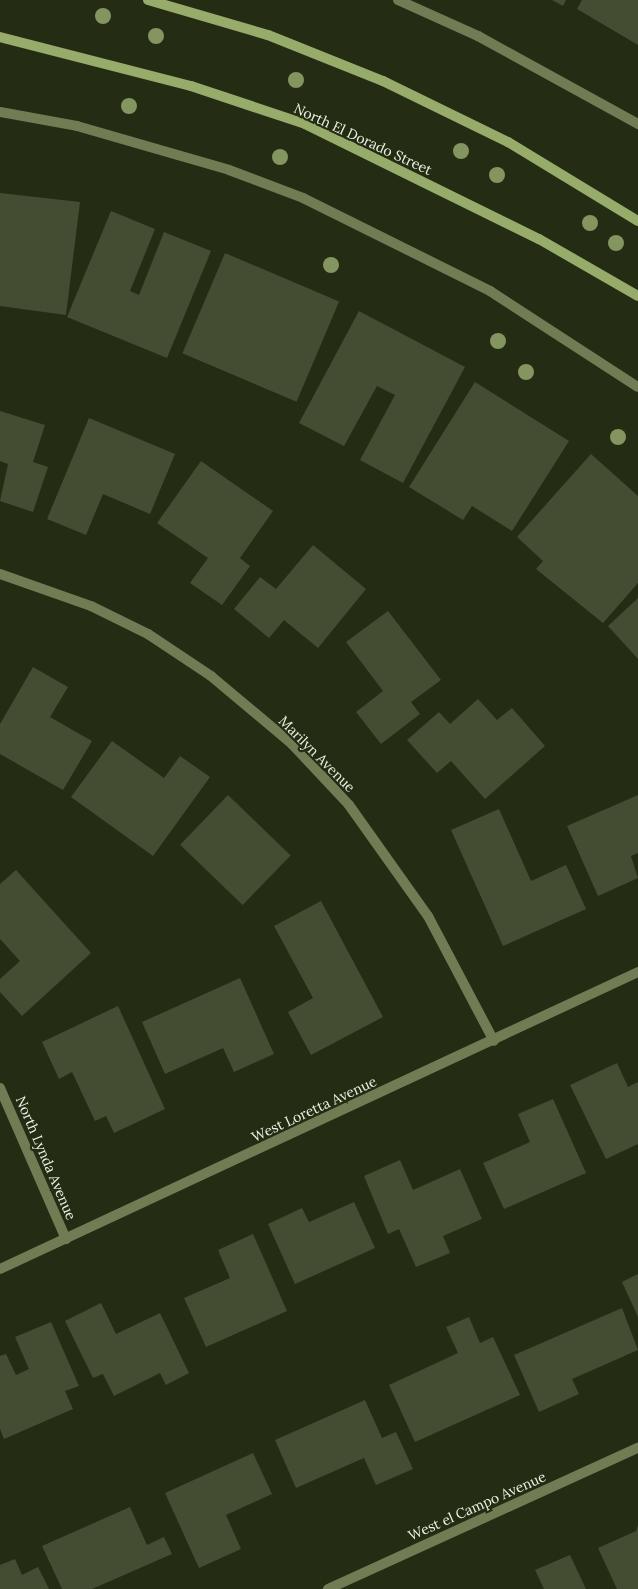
<!DOCTYPE html>
<html>
<head>
<meta charset="utf-8">
<style>
	body { margin:0 }
	#map { position:relative; width:638px; height:1589px; overflow:hidden; background:#252c14; font-family:Lora,serif }
	div>[style] { position:absolute }
	.building>* { inset:0; background:#444c32; transform-origin:0 0 }
	.street>* { height:10px; margin:-5px; padding:0 5px; transform-origin:5px; border-radius:5px; background:#6f7c54 }
	.secondary>* { height:10px; margin:-5px; padding:0 5px; transform-origin:5px; border-radius:5px; background:#97ab6b }
	.trees>* { width:16px; height:16px; margin:-8px; border-radius:50%; background:#849560 }
	span { translate:-50% -50%; white-space:nowrap; text-align:center; line-height:1.15; -webkit-text-stroke:4.5px #252c14; paint-order:stroke }
	.street-label { font-size:14px; color:#ecf2e2 }
</style>
</head>
<body>
<div id="map">
	<div class="building">
		<div style="clip-path:polygon(552px 0,566px 0,563px 6px)"></div>
		<div style="clip-path:polygon(582px 0,638px 0,638px 45px,577px 9px)"></div>
		<div style="clip-path:polygon(0 193px,80px 202px,66px 315px,0 306px)"></div>
		<div style="clip-path:polygon(111px 211px,155px 229px,130px 291px,139px 295px,164px 232px,211px 251px,167px 358px,67px 317px)"></div>
		<div style="left:225px;top:253px;width:124px;height:109px;rotate:23deg"></div>
		<div style="clip-path:polygon(359px 311px,465px 367px,403px 483px,360px 460px,395px 395px,377px 386px,344px 446px,299px 423px)"></div>
		<div style="clip-path:polygon(475px 382px,569px 441px,512px 531px,472px 506px,463px 520px,409px 487px)"></div>
		<div style="clip-path:polygon(0 411px,45px 425px,33px 462px,48px 467px,33px 512px,0 501px,8px 464px,0 461px)"></div>
		<div style="clip-path:polygon(89px 418px,175px 454px,150px 514px,103px 494px,86px 535px,47px 519px)"></div>
		<div style="clip-path:polygon(591px 454px,638px 496px,638px 583px,603px 623px,536px 569px,543px 561px,517px 537px)"></div>
		<div style="clip-path:polygon(201px 461px,273px 511px,240px 558px,250px 566px,222px 605px,190px 583px,208px 558px,157px 523px)"></div>
		<div style="clip-path:polygon(313px 545px,366px 589px,318px 648px,284px 620px,269px 638px,234px 609px,260px 577px,276px 589px)"></div>
		<div style="clip-path:polygon(638px 598px,638px 659px,608px 626px)"></div>
		<div style="clip-path:polygon(388px 611px,441px 680px,411px 702px,420px 714px,381px 744px,356px 712px,383px 691px,346px 642px)"></div>
		<div style="clip-path:polygon(33px 667px,68px 687px,50px 717px,92px 741px,63px 790px,0 754px,0 724px)"></div>
		<div style="clip-path:polygon(478px 699px,497px 720px,512px 708px,545px 746px,485px 799px,451px 761px,437px 773px,407px 740px,439px 712px,450px 724px)"></div>
		<div style="clip-path:polygon(112px 741px,164px 778px,180px 756px,210px 777px,153px 856px,71px 797px)"></div>
		<div style="left:228px;top:795px;width:87px;height:69px;rotate:44deg"></div>
		<div style="clip-path:polygon(638px 795px,638px 853px,631px 856px,638px 878px,598px 896px,567px 826px)"></div>
		<div style="clip-path:polygon(499px 809px,531px 881px,566px 865px,586px 909px,503px 946px,451px 830px)"></div>
		<div style="clip-path:polygon(16px 870px,91px 953px,22px 1016px,0 992px,0 979px,20px 961px,0 939px,0 884px)"></div>
		<div style="clip-path:polygon(321px 901px,383px 1017px,311px 1055px,288px 1012px,313px 998px,274px 926px)"></div>
		<div style="clip-path:polygon(240px 978px,274px 1054px,234px 1072px,223px 1048px,165px 1074px,142px 1022px)"></div>
		<div style="clip-path:polygon(118px 1006px,165px 1109px,114px 1133px,106px 1116px,95px 1121px,72px 1072px,59px 1079px,42px 1042px)"></div>
		<div style="clip-path:polygon(617px 1063px,628px 1087px,638px 1082px,638px 1144px,606px 1159px,570px 1085px)"></div>
		<div style="clip-path:polygon(553px 1099px,586px 1173px,504px 1209px,483px 1163px,530px 1142px,518px 1114px)"></div>
		<div style="clip-path:polygon(400px 1160px,413px 1190px,460px 1169px,482px 1219px,443px 1236px,450px 1253px,416px 1267px,399px 1229px,388px 1234px,364px 1176px)"></div>
		<div style="clip-path:polygon(354px 1202px,375px 1248px,295px 1284px,268px 1224px,302px 1208px,309px 1222px)"></div>
		<div style="clip-path:polygon(253px 1234px,287px 1311px,206px 1347px,184px 1298px,230px 1278px,218px 1250px)"></div>
		<div style="clip-path:polygon(638px 1274px,638px 1317px,622px 1282px)"></div>
		<div style="clip-path:polygon(101px 1303px,116px 1334px,160px 1313px,189px 1373px,166px 1385px,160px 1373px,114px 1396px,103px 1374px,93px 1378px,65px 1321px)"></div>
		<div style="clip-path:polygon(622px 1308px,638px 1350px,572px 1379px,579px 1394px,539px 1412px,514px 1355px)"></div>
		<div style="clip-path:polygon(469px 1317px,480px 1343px,493px 1337px,520px 1395px,415px 1442px,389px 1385px,458px 1353px,446px 1327px)"></div>
		<div style="clip-path:polygon(51px 1322px,79px 1386px,65px 1391px,73px 1409px,4px 1439px,0 1429px,0 1356px,6px 1354px,16px 1375px,29px 1369px,15px 1337px)"></div>
		<div style="clip-path:polygon(365px 1400px,382px 1438px,396px 1432px,413px 1469px,376px 1485px,364px 1458px,296px 1488px,275px 1440px)"></div>
		<div style="clip-path:polygon(253px 1453px,272px 1494px,226px 1515px,241px 1549px,199px 1568px,165px 1493px)"></div>
		<div style="clip-path:polygon(130px 1507px,147px 1545px,164px 1537px,172px 1554px,92px 1589px,62px 1589px,42px 1546px)"></div>
		<div style="clip-path:polygon(638px 1525px,638px 1589px,617px 1589px,598px 1548px,636px 1531px)"></div>
		<div style="clip-path:polygon(570px 1555px,586px 1589px,544px 1589px,535px 1570px)"></div>
		<div style="clip-path:polygon(15px 1559px,22px 1575px,38px 1567px,49px 1589px,0 1589px,0 1565px)"></div>
	</div>
	<div class="street">
		<div style="left:398px;top:0;width:88px;rotate:24.2deg"></div>
		<div style="left:478px;top:36px;width:183px;rotate:28.8deg"></div>
		<div style="left:0;top:112px;width:78px;rotate:10.3deg"></div>
		<div style="left:77px;top:126px;width:158px;rotate:16.1deg"></div>
		<div style="left:229px;top:170px;width:79px;rotate:20.7deg"></div>
		<div style="left:303px;top:198px;width:209px;rotate:26.4deg"></div>
		<div style="left:490px;top:291px;width:176px;rotate:33deg"></div>
		<div style="left:0;top:574px;width:96px;rotate:19.4deg"></div>
		<div style="left:91px;top:606px;width:64px;rotate:26.2deg"></div>
		<div style="left:148px;top:634px;width:76px;rotate:33.7deg"></div>
		<div style="left:211px;top:676px;width:106px;rotate:40deg"></div>
		<div style="left:292px;top:744px;width:83px;rotate:46.9deg"></div>
		<div style="left:349px;top:805px;width:136px;rotate:54.6deg"></div>
		<div style="left:428px;top:916px;width:141px;rotate:62.2deg"></div>
		<div style="left:0;top:1088px;width:165px;rotate:66.4deg"></div>
		<div style="left:0;top:1269px;width:704px;rotate:-24.96deg"></div>
		<div style="left:328px;top:1589px;width:341px;rotate:-24.5deg"></div>
	</div>
	<div class="secondary">
		<div style="left:148px;top:0;width:125px;rotate:16.3deg"></div>
		<div style="left:268px;top:35px;width:124px;rotate:21.8deg"></div>
		<div style="left:383px;top:81px;width:139px;rotate:26deg"></div>
		<div style="left:508px;top:142px;width:152px;rotate:31.3deg"></div>
		<div style="left:0;top:37px;width:197px;rotate:14.4deg"></div>
		<div style="left:191px;top:86px;width:120px;rotate:18.4deg"></div>
		<div style="left:305px;top:124px;width:261px;rotate:26.2deg"></div>
		<div style="left:539px;top:239px;width:114px;rotate:29.9deg"></div>
	</div>
	<div class="trees">
		<div style="left:103px;top:16px"></div>
		<div style="left:156px;top:36px"></div>
		<div style="left:296px;top:80px"></div>
		<div style="left:129px;top:106px"></div>
		<div style="left:461px;top:151px"></div>
		<div style="left:280px;top:157px"></div>
		<div style="left:497px;top:175px"></div>
		<div style="left:590px;top:223px"></div>
		<div style="left:616px;top:243px"></div>
		<div style="left:331px;top:265px"></div>
		<div style="left:498px;top:341px"></div>
		<div style="left:526px;top:372px"></div>
		<div style="left:618px;top:437px"></div>
	</div>
	<div class="street-label">
		<span style="left:363px;top:139px;rotate:25deg">North El Dorado Street</span>
		<span style="left:317px;top:754px;rotate:45deg">Marilyn Avenue</span>
		<span style="left:314px;top:1109px;rotate:-25deg">West Loretta Avenue</span>
		<span style="left:46px;top:1158px;rotate:67deg">North Lynda Avenue</span>
		<span style="left:477px;top:1506px;rotate:-24deg">West el Campo Avenue</span>
	</div>
</div>
</body>
</html>
